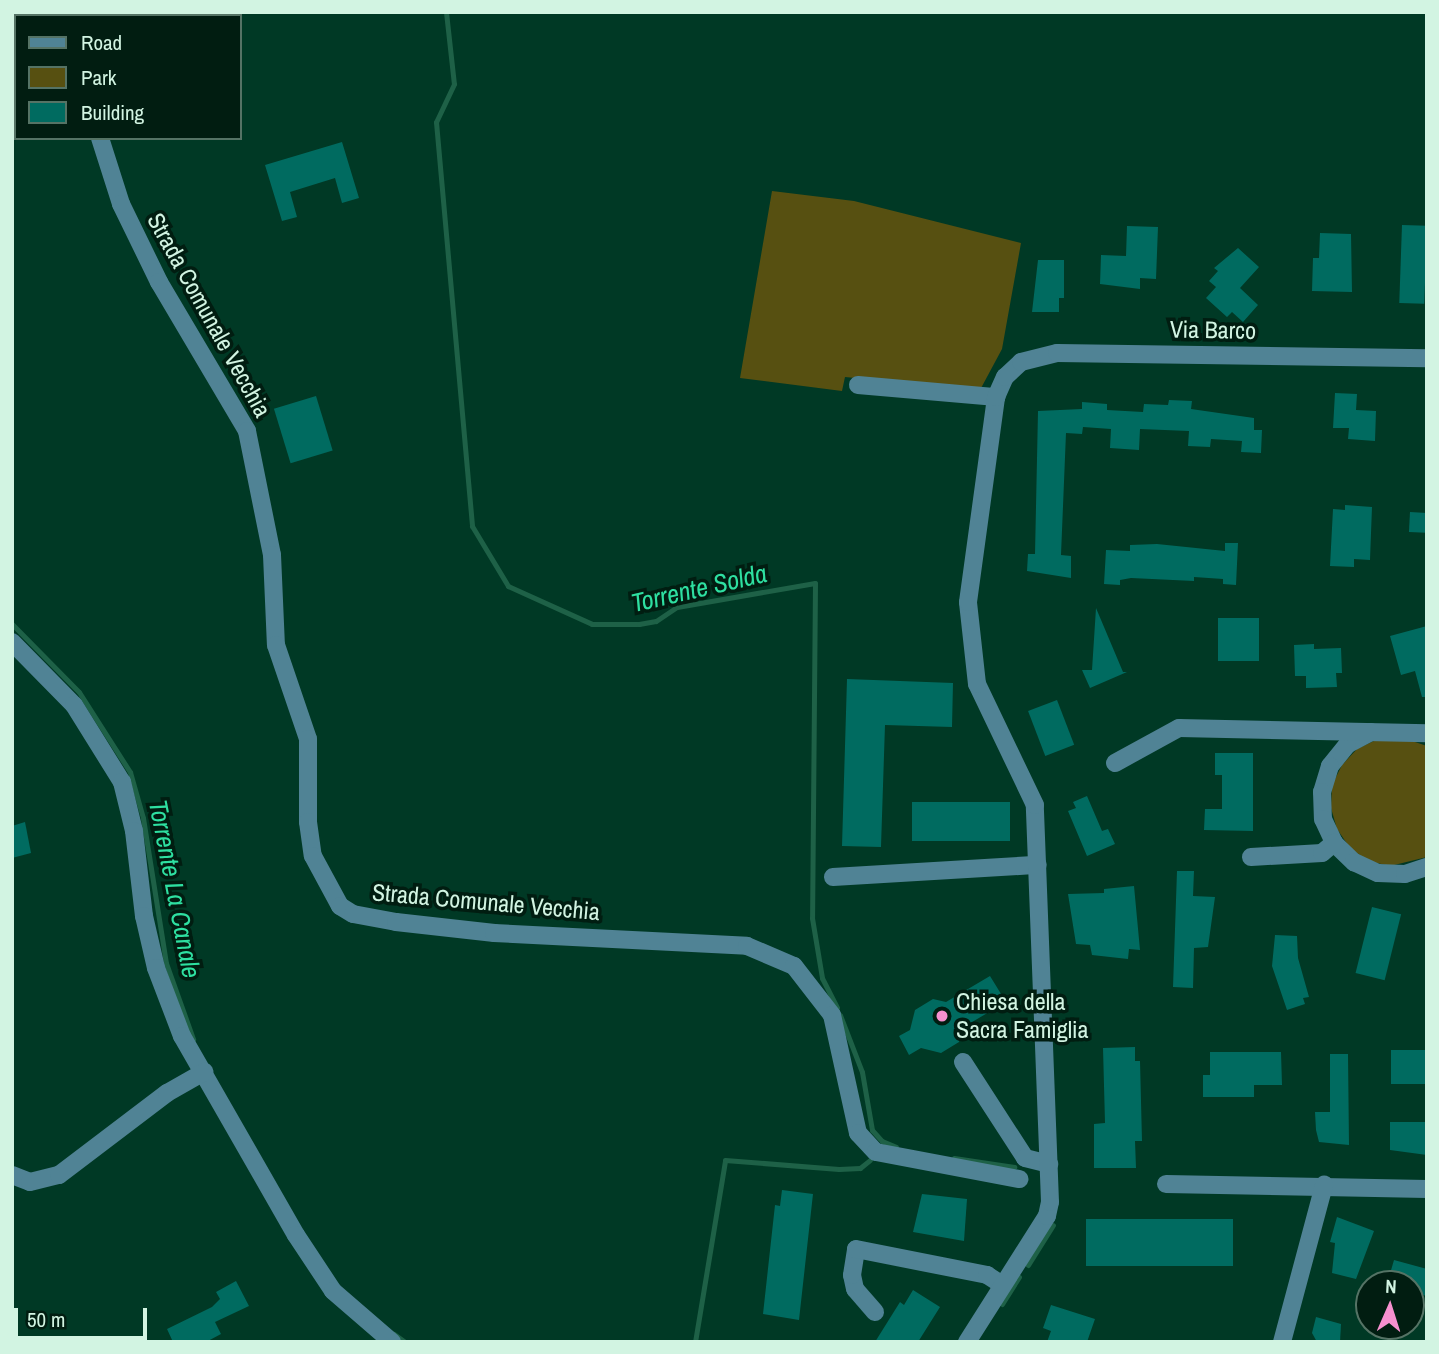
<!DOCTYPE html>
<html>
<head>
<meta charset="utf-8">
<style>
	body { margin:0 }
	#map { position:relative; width:1439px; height:1354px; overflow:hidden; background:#003925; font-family:"Archivo Narrow",sans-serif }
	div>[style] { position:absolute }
	.green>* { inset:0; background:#575011 }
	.stream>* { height:5px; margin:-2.5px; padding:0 2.5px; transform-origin:2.5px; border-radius:2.5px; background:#1e6147 }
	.building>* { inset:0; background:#006b60; transform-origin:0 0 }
	.minor>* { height:18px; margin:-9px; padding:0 9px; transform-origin:9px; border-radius:9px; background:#508395 }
	.dots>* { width:19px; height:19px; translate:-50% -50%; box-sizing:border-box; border:4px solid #011d11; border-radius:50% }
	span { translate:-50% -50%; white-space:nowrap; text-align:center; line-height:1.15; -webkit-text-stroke:7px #011d11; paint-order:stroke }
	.street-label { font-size:24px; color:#d2f4e2 }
	.poi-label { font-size:24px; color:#d2f4e2 }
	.left { translate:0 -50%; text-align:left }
	.water-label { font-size:26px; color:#2ee0a1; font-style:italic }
	.frame { position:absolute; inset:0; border:14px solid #d2f4e2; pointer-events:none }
	.legend { position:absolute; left:14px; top:14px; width:228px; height:126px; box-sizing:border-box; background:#011d11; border:2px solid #557365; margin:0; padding:9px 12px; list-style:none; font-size:21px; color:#d2f4e2 }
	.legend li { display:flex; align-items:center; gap:14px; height:35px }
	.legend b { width:35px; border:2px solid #557365 }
	.north { position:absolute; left:1355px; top:1270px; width:70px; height:70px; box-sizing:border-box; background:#011d11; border:2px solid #557365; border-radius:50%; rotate:3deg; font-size:19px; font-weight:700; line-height:28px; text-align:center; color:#d2f4e2 }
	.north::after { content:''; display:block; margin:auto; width:24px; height:32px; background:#f690cf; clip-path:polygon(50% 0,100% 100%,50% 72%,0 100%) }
	.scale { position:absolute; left:14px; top:1308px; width:133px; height:32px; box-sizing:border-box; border:4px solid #d2f4e2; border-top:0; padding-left:9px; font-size:21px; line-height:24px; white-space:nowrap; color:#d2f4e2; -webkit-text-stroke:5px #011d11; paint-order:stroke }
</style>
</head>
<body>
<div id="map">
	<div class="green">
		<div style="clip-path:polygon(772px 191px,854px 201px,1021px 243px,1002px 349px,980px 390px,845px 377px,842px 391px,740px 378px)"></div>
		<div style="clip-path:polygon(1400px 737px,1427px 746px,1427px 857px,1390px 866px,1368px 861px,1350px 848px,1337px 829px,1331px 808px,1332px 785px,1342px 765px,1357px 749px,1378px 739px)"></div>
	</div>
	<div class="stream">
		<div style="left:446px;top:12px;width:72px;rotate:83.7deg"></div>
		<div style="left:454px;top:84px;width:42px;rotate:115.3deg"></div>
		<div style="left:436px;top:122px;width:406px;rotate:84.9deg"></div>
		<div style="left:472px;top:526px;width:70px;rotate:59deg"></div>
		<div style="left:508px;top:586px;width:92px;rotate:24.3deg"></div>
		<div style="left:592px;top:624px;width:47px"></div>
		<div style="left:639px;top:624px;width:17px;rotate:-10deg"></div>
		<div style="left:656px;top:621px;width:25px;rotate:-34deg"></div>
		<div style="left:677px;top:607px;width:140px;rotate:-9.9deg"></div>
		<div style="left:815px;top:583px;width:335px;rotate:90.5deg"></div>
		<div style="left:812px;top:918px;width:61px;rotate:80.5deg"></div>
		<div style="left:822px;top:978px;width:33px;rotate:63deg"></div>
		<div style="left:12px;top:624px;width:95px;rotate:45.4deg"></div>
		<div style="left:79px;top:692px;width:95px;rotate:57.5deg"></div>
		<div style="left:130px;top:772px;width:48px;rotate:74.2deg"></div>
		<div style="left:143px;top:818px;width:147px;rotate:81deg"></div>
		<div style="left:166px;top:963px;width:81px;rotate:70.4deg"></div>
		<div style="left:840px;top:1015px;width:61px;rotate:68.9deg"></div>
		<div style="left:862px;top:1072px;width:59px;rotate:80.2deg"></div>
		<div style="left:872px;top:1130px;width:15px;rotate:48deg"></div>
		<div style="left:882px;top:1141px;width:15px;rotate:23deg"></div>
		<div style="left:954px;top:1158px;width:61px;rotate:8.5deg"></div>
		<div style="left:1028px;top:1265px;width:47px;rotate:-58deg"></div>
		<div style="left:1002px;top:1304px;width:32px;rotate:-58deg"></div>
		<div style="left:394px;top:1334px;width:14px;rotate:36deg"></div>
		<div style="left:695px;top:1342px;width:184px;rotate:-80.6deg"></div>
		<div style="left:725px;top:1160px;width:114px;rotate:4.5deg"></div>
		<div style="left:839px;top:1169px;width:21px;rotate:-3deg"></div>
		<div style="left:860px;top:1168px;width:13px;rotate:-39deg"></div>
	</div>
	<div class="building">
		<div style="clip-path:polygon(342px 142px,359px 198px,342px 203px,335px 178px,290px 192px,297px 217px,282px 221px,265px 165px)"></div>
		<div style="left:1402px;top:225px;width:25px;height:78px;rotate:2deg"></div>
		<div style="clip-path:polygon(1127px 226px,1158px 227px,1156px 279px,1140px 278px,1140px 289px,1100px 284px,1101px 255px,1126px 256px)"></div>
		<div style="clip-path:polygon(1320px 233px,1351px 234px,1352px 292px,1312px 291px,1313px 258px,1319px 258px)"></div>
		<div style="clip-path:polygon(1238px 248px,1259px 267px,1240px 288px,1258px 305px,1243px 322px,1232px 312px,1227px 317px,1206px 298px,1216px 287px,1209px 281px,1218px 271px,1214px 268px)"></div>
		<div style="clip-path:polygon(1038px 260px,1064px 260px,1064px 298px,1059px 298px,1059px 312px,1032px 312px)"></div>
		<div style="clip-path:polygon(1335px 393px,1357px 394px,1356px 410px,1376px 411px,1375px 441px,1348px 439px,1349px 428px,1333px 428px)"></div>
		<div style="left:316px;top:396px;width:57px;height:44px;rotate:73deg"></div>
		<div style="clip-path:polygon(1169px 400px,1192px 401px,1191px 409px,1254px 418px,1254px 430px,1262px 430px,1261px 453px,1241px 452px,1242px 441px,1211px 439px,1210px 447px,1188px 446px,1189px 431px,1140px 429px,1139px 450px,1110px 448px,1111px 429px,1083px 427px,1082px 434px,1066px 433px,1061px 555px,1071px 556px,1071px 578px,1027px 571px,1028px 554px,1035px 554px,1038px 411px,1082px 409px,1082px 402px,1107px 404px,1107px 410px,1143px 412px,1144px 404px,1168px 405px)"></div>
		<div style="clip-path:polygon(1345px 505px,1372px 507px,1370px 560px,1354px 559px,1354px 567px,1330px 566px,1333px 509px,1345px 510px)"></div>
		<div style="left:1410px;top:512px;width:17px;height:20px;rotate:3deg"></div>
		<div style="clip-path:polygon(1225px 543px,1238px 543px,1236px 585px,1223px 584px,1223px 579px,1194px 577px,1194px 581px,1131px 578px,1120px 580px,1120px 585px,1104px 584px,1106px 550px,1130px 551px,1130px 545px,1157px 544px,1225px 551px)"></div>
		<div style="clip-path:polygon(1096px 608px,1123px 672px,1127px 672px,1090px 688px,1082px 670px,1092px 670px)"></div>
		<div style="left:1218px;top:618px;width:41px;height:43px"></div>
		<div style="clip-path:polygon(1427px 626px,1427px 697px,1422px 697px,1415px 671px,1401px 675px,1390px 636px)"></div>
		<div style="clip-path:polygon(1314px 644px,1314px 649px,1341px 648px,1342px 673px,1336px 673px,1337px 687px,1306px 688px,1306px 676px,1295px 676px,1294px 645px)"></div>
		<div style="clip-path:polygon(847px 679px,953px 683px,952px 727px,885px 725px,881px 847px,842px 846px)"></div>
		<div style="left:1057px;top:700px;width:48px;height:31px;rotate:69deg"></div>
		<div style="clip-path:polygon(1215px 753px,1253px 753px,1253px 831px,1204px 830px,1205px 809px,1222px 809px,1222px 775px,1215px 775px)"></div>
		<div style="clip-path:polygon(1087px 796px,1102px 831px,1108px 829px,1115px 844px,1087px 856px,1068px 811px,1076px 808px,1073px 802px)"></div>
		<div style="left:1010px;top:802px;width:39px;height:98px;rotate:90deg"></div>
		<div style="clip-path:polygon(25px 822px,31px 853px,12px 858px,12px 826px)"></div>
		<div style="clip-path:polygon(1177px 871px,1194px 871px,1193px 896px,1215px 897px,1208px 947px,1194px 948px,1193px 988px,1173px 987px)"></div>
		<div style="clip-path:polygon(1134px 886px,1140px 950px,1129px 949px,1128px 959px,1092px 955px,1090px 945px,1076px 944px,1068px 894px,1104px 893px,1104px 889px)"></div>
		<div style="left:1372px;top:907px;width:30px;height:68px;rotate:14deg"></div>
		<div style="clip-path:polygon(1275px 935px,1297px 936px,1298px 958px,1309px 997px,1303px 998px,1305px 1004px,1287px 1010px,1272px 966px)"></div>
		<div style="clip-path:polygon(990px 976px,1006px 1002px,962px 1028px,959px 1042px,941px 1053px,921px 1048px,909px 1055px,899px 1036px,910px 1030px,915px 1010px,933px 999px,946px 1002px)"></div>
		<div style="clip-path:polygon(1135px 1047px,1135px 1061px,1140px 1061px,1142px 1141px,1135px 1141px,1136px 1168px,1094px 1168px,1094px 1124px,1105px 1123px,1103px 1048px)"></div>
		<div style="left:1391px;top:1050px;width:36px;height:34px"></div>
		<div style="clip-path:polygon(1210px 1052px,1281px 1052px,1282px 1085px,1254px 1085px,1254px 1097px,1203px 1097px,1203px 1075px,1210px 1075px)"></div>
		<div style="clip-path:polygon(1330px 1054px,1348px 1054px,1349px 1145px,1319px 1142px,1316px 1130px,1315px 1112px,1330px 1112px)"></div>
		<div style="clip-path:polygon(1390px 1122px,1427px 1122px,1427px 1155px,1390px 1150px)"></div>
		<div style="clip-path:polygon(782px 1190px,813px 1194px,799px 1320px,763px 1314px,775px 1205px,780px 1206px)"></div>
		<div style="clip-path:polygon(922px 1194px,967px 1199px,964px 1241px,913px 1232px)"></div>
		<div style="clip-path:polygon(1337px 1217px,1374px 1231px,1356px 1279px,1332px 1273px,1335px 1243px,1330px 1242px)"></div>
		<div style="left:1086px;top:1219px;width:147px;height:47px"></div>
		<div style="clip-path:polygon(1394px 1260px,1427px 1269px,1427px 1296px,1411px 1292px,1411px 1284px,1387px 1284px)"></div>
		<div style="clip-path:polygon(236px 1281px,249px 1306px,215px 1322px,221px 1334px,206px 1342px,173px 1342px,167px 1329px,212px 1307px,220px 1299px,216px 1292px)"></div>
		<div style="clip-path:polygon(913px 1290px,940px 1307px,918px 1342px,875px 1342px,900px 1302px,904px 1305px)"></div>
		<div style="clip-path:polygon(1051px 1305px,1095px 1319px,1087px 1342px,1047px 1342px,1051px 1331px,1043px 1328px)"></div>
		<div style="clip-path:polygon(1316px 1317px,1341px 1324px,1340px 1342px,1317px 1342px,1312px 1333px)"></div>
	</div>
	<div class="minor">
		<div style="left:51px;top:12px;width:4px;rotate:63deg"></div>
		<div style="left:100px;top:138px;width:69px;rotate:72.3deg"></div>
		<div style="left:121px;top:204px;width:87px;rotate:64deg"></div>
		<div style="left:159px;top:282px;width:173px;rotate:59.4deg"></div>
		<div style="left:247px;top:431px;width:126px;rotate:78.6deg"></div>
		<div style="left:272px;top:555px;width:90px;rotate:87.5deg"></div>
		<div style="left:276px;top:645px;width:99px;rotate:71.2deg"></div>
		<div style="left:308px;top:739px;width:83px;rotate:90deg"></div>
		<div style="left:308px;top:822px;width:34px;rotate:82deg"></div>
		<div style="left:313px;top:856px;width:57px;rotate:61.6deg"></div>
		<div style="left:340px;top:906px;width:15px;rotate:32deg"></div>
		<div style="left:353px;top:914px;width:44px;rotate:10.5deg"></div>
		<div style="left:396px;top:922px;width:99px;rotate:6.4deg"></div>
		<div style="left:494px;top:933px;width:253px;rotate:2.9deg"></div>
		<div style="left:747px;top:946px;width:51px;rotate:23.1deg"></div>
		<div style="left:794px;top:966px;width:62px;rotate:52.2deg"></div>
		<div style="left:832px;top:1015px;width:121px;rotate:77.6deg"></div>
		<div style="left:858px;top:1133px;width:26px;rotate:47deg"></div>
		<div style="left:876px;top:1152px;width:146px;rotate:10.7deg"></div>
		<div style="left:858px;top:385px;width:139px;rotate:5deg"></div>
		<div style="left:12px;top:642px;width:88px;rotate:45.5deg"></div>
		<div style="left:74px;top:705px;width:91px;rotate:58.1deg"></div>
		<div style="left:122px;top:782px;width:50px;rotate:76.2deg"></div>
		<div style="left:134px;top:831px;width:86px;rotate:83.3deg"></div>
		<div style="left:144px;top:916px;width:53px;rotate:77deg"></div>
		<div style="left:156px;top:968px;width:73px;rotate:69.1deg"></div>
		<div style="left:182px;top:1036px;width:229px;rotate:60.2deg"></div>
		<div style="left:296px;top:1235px;width:67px;rotate:56.5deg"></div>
		<div style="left:333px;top:1291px;width:78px;rotate:40.8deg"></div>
		<div style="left:1371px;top:732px;width:27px;rotate:152deg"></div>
		<div style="left:1347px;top:745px;width:27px;rotate:129deg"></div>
		<div style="left:1330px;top:766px;width:27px;rotate:107deg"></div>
		<div style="left:1322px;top:792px;width:27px;rotate:88deg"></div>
		<div style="left:1323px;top:819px;width:26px;rotate:65deg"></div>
		<div style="left:1334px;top:843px;width:28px;rotate:44deg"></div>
		<div style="left:1354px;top:862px;width:26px;rotate:25deg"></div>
		<div style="left:1378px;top:873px;width:27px;rotate:2deg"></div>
		<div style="left:1405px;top:874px;width:23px;rotate:-18deg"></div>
		<div style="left:1115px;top:763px;width:73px;rotate:-28.7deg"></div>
		<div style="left:1179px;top:728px;width:248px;rotate:1.2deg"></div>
		<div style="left:1251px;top:857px;width:71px;rotate:-3.2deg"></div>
		<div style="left:1322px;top:853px;width:16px;rotate:-40deg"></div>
		<div style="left:833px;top:877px;width:205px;rotate:-3.4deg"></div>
		<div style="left:963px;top:1062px;width:114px;rotate:57.1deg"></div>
		<div style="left:1025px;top:1158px;width:25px;rotate:14deg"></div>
		<div style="left:12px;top:1175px;width:19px;rotate:21deg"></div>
		<div style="left:30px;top:1182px;width:30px;rotate:-14deg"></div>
		<div style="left:59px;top:1175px;width:136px;rotate:-37.2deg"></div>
		<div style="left:167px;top:1093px;width:43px;rotate:-29.6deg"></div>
		<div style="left:1166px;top:1184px;width:261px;rotate:1.1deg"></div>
		<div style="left:875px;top:1312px;width:30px;rotate:-131deg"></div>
		<div style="left:855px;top:1289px;width:14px;rotate:-102deg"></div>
		<div style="left:852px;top:1275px;width:26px;rotate:-81deg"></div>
		<div style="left:856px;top:1249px;width:134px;rotate:11.2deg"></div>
		<div style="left:987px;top:1275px;width:17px;rotate:33deg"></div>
		<div style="left:967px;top:1342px;width:149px;rotate:-57.6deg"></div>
		<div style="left:1047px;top:1216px;width:14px;rotate:-78deg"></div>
		<div style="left:1050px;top:1202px;width:397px;rotate:-92.2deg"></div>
		<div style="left:1035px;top:805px;width:134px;rotate:-115.6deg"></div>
		<div style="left:977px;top:684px;width:82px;rotate:-96.3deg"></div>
		<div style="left:968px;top:602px;width:207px;rotate:-82.2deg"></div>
		<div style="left:996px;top:397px;width:22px;rotate:-66deg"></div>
		<div style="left:1005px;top:377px;width:22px;rotate:-43deg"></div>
		<div style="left:1021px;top:362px;width:37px;rotate:-14deg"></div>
		<div style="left:1057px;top:353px;width:370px;rotate:0.8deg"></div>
		<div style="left:1282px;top:1342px;width:163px;rotate:-75deg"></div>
	</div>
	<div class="dots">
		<div style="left:942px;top:1016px;background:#f690cf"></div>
	</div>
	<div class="street-label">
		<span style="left:209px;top:315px;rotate:61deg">Strada Comunale Vecchia</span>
		<span style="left:1213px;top:330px;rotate:1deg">Via Barco</span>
		<span style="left:486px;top:902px;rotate:5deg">Strada Comunale Vecchia</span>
	</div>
	<div class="poi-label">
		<span class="left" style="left:956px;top:1016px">Chiesa della<br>Sacra Famiglia</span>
	</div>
	<div class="water-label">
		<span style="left:699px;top:588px;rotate:-13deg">Torrente Solda</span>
		<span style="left:175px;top:889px;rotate:79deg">Torrente La Canale</span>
	</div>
	<div class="frame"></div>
	<ul class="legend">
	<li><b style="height:9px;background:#508395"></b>Road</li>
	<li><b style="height:19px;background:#575011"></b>Park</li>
	<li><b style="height:19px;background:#006b60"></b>Building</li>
	</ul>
	<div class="north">N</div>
	<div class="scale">50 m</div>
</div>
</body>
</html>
